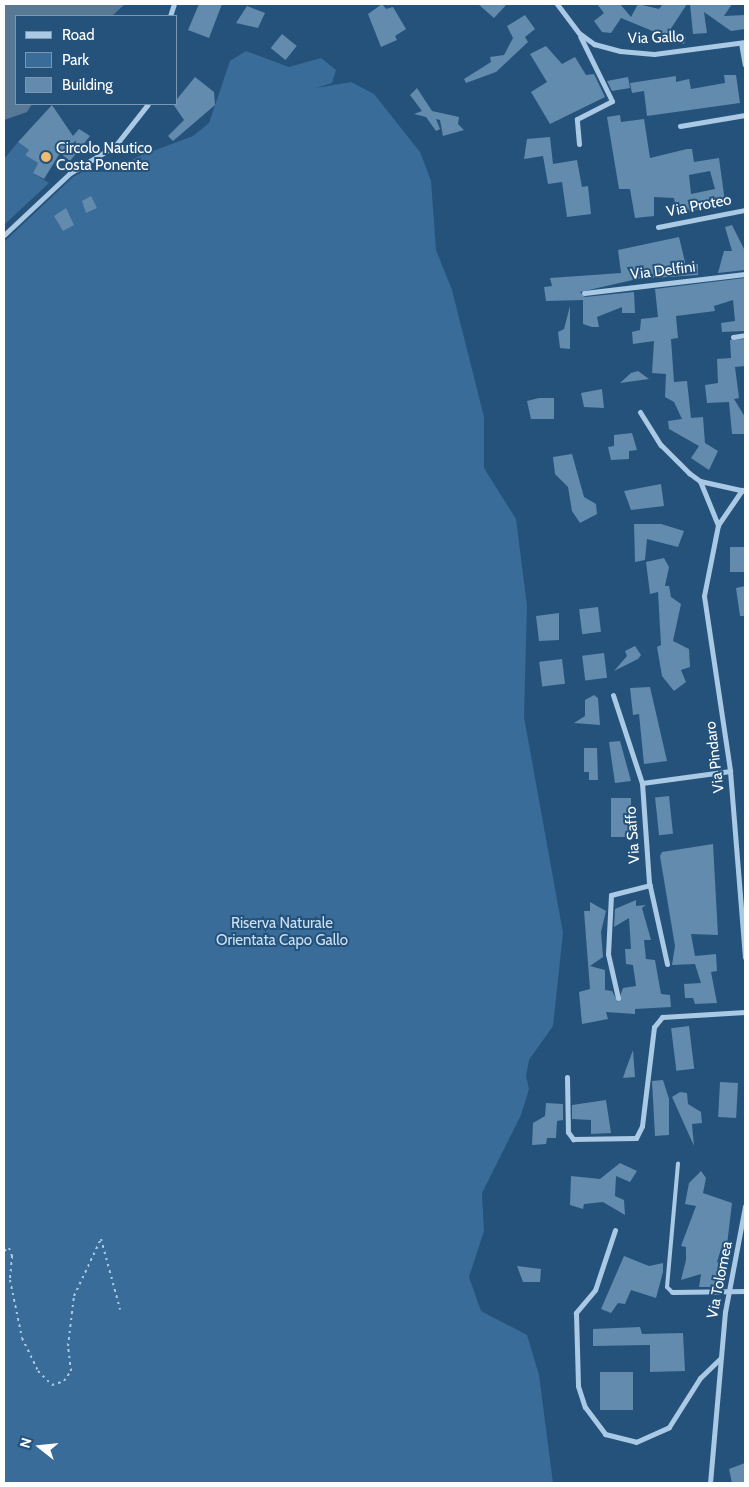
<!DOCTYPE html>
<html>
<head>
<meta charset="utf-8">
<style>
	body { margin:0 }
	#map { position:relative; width:749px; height:1487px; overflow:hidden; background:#25527a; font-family:Cabin,sans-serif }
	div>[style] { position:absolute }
	.green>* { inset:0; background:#396c98 }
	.water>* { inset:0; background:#587996 }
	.building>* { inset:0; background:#628bae; transform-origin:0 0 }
	.path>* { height:2px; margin-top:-1px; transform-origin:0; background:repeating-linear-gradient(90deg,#a9c9e4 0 2.5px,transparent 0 6.5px) }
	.service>* { height:4px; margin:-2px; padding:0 2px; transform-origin:2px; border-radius:2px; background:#a9c9e4 }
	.minor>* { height:5px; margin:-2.5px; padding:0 2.5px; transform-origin:2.5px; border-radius:2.5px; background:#a9c9e4 }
	.dots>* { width:14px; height:14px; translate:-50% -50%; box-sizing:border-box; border:2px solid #25527a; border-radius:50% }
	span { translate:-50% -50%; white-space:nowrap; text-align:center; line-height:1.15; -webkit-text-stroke:4px #25527a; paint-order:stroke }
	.street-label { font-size:15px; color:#fff }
	.poi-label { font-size:15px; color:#fff }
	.left { translate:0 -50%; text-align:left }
	.park-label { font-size:15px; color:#cbe1f3 }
	.frame { position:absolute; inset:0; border:5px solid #fff; pointer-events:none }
	.legend { position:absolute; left:15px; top:15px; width:162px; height:90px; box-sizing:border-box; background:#25527a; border:1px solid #7c97af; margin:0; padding:6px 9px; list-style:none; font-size:15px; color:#fff }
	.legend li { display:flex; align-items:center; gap:10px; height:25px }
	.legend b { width:25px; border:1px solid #7c97af }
	.north { position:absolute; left:15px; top:1422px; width:50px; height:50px; -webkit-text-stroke:4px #25527a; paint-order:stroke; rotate:286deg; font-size:14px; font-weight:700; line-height:20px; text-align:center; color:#fff }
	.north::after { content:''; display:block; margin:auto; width:18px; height:22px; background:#fff; clip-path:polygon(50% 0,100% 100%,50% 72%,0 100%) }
</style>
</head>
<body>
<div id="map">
	<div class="green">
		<div style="clip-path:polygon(246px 51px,289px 67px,321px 58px,336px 70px,332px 83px,316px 88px,351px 82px,374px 94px,420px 152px,431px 181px,436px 250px,452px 290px,484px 417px,484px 468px,516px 519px,527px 606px,524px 717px,563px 933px,553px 1026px,529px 1060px,526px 1076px,529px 1089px,521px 1115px,482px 1193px,484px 1231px,469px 1277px,481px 1311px,527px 1335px,539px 1375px,553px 1483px,4px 1483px,4px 242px,73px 177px,84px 171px,114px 172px,137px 157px,193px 136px,209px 123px,230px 61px)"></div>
		<div style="clip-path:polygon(18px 142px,29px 150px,25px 155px,38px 163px,33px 173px,49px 183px,4px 225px,4px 159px)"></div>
	</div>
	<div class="water">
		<div style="clip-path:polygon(4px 4px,125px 4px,112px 16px,16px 16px,16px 104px,32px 104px,27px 112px,4px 120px)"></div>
	</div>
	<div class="building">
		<div style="clip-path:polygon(199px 4px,222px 4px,209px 38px,188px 30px)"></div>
		<div style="clip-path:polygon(382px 4px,386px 9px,393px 7px,406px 29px,395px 36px,397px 40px,381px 47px,368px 14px)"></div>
		<div style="clip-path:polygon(478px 4px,507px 4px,494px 18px)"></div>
		<div style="clip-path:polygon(597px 4px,620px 4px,631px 17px,638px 4px,659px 9px,663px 4px,687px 4px,670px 30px,686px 37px,684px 44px,621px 18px,611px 33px,602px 32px,594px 21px,604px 13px)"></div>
		<div style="clip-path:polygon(690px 4px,732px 4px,724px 16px,745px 15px,745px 29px,731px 31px,704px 12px,707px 33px,693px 34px)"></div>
		<div style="clip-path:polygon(247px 6px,265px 13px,258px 28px,236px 23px)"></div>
		<div style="clip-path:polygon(525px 15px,535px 29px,525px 37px,528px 42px,496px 72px,466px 83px,464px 79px,491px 62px,490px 57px,504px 55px,513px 38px,507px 26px)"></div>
		<div style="left:282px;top:34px;width:19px;height:18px;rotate:39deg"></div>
		<div style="clip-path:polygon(546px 46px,562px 64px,575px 57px,586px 75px,594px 74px,605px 97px,550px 124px,531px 92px,547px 82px,530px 54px)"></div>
		<div style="clip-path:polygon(724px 75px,736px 75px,740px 103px,647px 116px,644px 91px,632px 93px,630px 83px,676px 76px,676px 82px,689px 79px,691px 89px,725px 83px)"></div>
		<div style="clip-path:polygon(195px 77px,214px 92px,215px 105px,173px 141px,168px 136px,184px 120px,173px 104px)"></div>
		<div style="clip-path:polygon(628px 77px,630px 88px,612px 91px,607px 81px)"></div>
		<div style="clip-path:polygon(417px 88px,432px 111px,459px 117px,458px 124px,464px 130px,443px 136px,440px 120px,436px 119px,440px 129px,436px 131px,426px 117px,414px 114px,422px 111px,410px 95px)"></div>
		<div style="clip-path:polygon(52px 105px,73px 136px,79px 129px,90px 136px,70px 161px,60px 153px,44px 179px,33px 173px,38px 163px,25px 155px,29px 150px,18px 142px)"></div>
		<div style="clip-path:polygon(evenodd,620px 115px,621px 122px,644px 119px,650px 158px,687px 149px,692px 149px,694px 162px,719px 158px,725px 202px,677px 215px,674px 198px,654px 197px,654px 216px,635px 218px,630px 189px,619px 189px,607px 117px,620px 115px,710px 171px,715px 189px,691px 194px,689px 175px,710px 171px)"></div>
		<div style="clip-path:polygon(550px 137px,553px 164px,577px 160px,582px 187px,588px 186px,591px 214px,567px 217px,562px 182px,548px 184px,543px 156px,524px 159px,527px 139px)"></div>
		<div style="clip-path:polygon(91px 196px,97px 208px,86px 213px,82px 201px)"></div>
		<div style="clip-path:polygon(66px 208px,74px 225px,63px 231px,54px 216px)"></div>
		<div style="clip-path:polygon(732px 225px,745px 251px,745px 270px,718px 273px,724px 251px,732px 251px,725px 227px)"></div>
		<div style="clip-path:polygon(679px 237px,686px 266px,698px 264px,698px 275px,637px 279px,580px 292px,585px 297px,634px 292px,635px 313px,622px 313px,622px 307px,597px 317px,599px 327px,592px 327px,583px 324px,583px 300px,546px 301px,544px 287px,552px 286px,550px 278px,621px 273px,618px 250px)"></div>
		<div style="clip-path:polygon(745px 278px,745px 331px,722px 332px,721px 323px,735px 321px,733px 300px,714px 306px,715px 311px,676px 316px,678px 338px,671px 339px,674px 382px,687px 381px,691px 418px,703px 417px,705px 443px,718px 451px,709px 470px,691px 458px,699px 446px,669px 429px,668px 421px,682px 419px,674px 402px,665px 397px,666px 374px,652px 373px,654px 341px,633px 344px,632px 332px,640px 330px,641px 319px,658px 317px,655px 289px)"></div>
		<div style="clip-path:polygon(570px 306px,570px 349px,560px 348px,558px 332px,564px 329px)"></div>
		<div style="clip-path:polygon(745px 339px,745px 366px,735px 367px,739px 398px,734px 399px,745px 417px,745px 434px,732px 434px,729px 402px,707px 403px,705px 385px,718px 383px,717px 359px,731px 358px,730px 340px)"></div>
		<div style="clip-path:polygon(638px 371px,649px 379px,620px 383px,631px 373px)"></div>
		<div style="clip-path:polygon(602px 389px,604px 408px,584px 407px,581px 393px)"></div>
		<div style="clip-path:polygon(539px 398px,554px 398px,554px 419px,531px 419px,527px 401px)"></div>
		<div style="clip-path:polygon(632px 433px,637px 450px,629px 451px,629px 459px,611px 460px,608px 447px,614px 446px,614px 435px)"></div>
		<div style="clip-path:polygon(572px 454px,584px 497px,596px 504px,597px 514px,580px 523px,572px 511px,568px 487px,555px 474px,553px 457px)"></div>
		<div style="clip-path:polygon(661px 484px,664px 506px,631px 510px,624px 491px)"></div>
		<div style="clip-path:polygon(634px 524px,661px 524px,684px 531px,678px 547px,647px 539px,645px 560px,635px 562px)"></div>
		<div style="left:730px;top:547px;width:15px;height:25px"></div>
		<div style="clip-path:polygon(664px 558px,669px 567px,665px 586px,669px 586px,671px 597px,681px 604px,673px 641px,689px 649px,690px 667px,681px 670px,686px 682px,674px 691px,662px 676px,657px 647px,661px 645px,658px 592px,650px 594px,646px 562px)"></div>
		<div style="clip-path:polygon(745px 586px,745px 616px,740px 616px,736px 588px)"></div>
		<div style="left:598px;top:607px;width:25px;height:19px;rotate:83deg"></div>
		<div style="clip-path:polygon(559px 613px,559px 640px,539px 641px,536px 616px)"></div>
		<div style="clip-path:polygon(635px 646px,641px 655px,638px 659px,614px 671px,627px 656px,625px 651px)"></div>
		<div style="left:604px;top:653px;width:25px;height:22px;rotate:83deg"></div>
		<div style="left:562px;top:659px;width:25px;height:23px;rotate:83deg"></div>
		<div style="clip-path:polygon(650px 687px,667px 761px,644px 764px,639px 714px,633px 715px,630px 688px)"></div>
		<div style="clip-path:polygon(594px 695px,598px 698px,600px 725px,574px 723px,585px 716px,585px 700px)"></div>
		<div style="clip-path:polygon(620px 741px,631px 781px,615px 783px,609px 742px)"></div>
		<div style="clip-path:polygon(584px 748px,597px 748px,598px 780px,589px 780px,589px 772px,584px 772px)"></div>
		<div style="left:669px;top:796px;width:38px;height:14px;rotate:84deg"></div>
		<div style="left:611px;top:798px;width:20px;height:39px"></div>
		<div style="clip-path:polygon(713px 844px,718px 935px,691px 934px,695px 956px,716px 954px,717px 971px,711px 972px,717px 1003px,695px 1004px,693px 998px,685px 998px,684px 984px,701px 983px,695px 964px,672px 965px,675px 946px,660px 856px,662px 852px)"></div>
		<div style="clip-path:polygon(636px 900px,636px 906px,646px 905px,642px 908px,651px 940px,644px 940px,646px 959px,655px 960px,661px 994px,670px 995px,671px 1007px,635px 1009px,635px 1014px,606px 1012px,608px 1019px,582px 1024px,579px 992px,590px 989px,584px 911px,590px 911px,590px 902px,606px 911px,601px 932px,603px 957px,590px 966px,605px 970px,605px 990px,612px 991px,618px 1002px,623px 988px,636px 986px,633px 965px,626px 964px,625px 949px,631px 949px,629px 918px,614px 927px,615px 909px)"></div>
		<div style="left:689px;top:1026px;width:43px;height:18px;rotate:83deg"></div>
		<div style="clip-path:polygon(633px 1050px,635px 1077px,623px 1078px,626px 1069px)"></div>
		<div style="clip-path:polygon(663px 1080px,669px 1099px,669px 1135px,655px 1136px,652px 1081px)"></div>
		<div style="left:720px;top:1082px;width:18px;height:35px;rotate:3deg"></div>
		<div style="clip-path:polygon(680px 1092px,687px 1093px,688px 1104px,701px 1112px,702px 1123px,692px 1124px,694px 1146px,672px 1097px)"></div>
		<div style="clip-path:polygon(606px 1100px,611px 1133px,591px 1134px,591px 1120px,572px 1119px,572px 1105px)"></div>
		<div style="clip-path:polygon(546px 1103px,563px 1104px,563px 1120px,557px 1121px,556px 1138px,547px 1138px,546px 1144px,532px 1145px,533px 1123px,545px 1116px)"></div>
		<div style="clip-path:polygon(620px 1163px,637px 1171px,630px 1182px,616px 1176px,615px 1196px,624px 1200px,625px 1215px,603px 1202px,584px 1204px,583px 1209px,570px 1205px,571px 1176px,600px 1179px)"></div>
		<div style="clip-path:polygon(701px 1171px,706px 1178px,703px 1193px,732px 1203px,727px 1245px,722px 1246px,717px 1262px,722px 1264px,718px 1287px,699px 1287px,701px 1274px,681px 1280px,686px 1260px,686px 1247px,681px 1246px,696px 1206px,685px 1204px,689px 1183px)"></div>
		<div style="clip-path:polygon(624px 1256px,649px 1266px,663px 1263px,663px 1272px,656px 1298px,631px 1290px,625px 1304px,618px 1303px,611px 1313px,601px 1309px)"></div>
		<div style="clip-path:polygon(517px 1266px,541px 1269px,540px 1282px,523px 1282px)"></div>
		<div style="clip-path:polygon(640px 1327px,642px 1334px,683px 1333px,685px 1371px,650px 1372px,650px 1345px,593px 1346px,593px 1329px)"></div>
		<div style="left:600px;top:1372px;width:33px;height:38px"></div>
		<div style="clip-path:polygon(745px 1463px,745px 1483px,732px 1483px,729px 1469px)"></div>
	</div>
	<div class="path">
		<div style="left:4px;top:1251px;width:6px;rotate:-31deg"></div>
		<div style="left:9px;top:1248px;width:9px;rotate:69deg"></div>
		<div style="left:12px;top:1256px;width:24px;rotate:95deg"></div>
		<div style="left:10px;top:1280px;width:59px;rotate:78.3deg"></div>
		<div style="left:22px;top:1338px;width:37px;rotate:64deg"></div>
		<div style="left:38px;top:1371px;width:20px;rotate:45deg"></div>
		<div style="left:52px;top:1385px;width:13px;rotate:-18deg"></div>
		<div style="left:64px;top:1381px;width:12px;rotate:-55deg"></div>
		<div style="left:71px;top:1371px;width:25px;rotate:-97deg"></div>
		<div style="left:68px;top:1346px;width:50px;rotate:-83.2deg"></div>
		<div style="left:74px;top:1296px;width:63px;rotate:-64.7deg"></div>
		<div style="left:101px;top:1239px;width:73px;rotate:74.8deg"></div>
	</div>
	<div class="service">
		<div style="left:672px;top:1292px;width:7px;rotate:-135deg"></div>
		<div style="left:667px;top:1287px;width:124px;rotate:-84.9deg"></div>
	</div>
	<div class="minor">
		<div style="left:557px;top:4px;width:36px;rotate:53deg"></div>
		<div style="left:579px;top:33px;width:19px;rotate:36deg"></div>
		<div style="left:594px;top:44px;width:27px;rotate:15deg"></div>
		<div style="left:620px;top:51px;width:34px;rotate:5deg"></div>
		<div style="left:654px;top:54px;width:92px;rotate:-7.5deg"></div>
		<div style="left:170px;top:16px;width:13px;rotate:-72deg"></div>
		<div style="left:741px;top:43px;width:22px;rotate:80deg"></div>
		<div style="left:680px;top:126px;width:66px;rotate:-9.6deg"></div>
		<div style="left:579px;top:144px;width:25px;rotate:-95deg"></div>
		<div style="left:577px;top:119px;width:39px;rotate:-27deg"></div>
		<div style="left:612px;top:101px;width:72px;rotate:-116.2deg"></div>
		<div style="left:658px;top:227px;width:89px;rotate:-11.1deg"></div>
		<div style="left:4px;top:235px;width:91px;rotate:-43.2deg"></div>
		<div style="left:70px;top:173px;width:52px;rotate:-31deg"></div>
		<div style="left:115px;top:146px;width:53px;rotate:-51.8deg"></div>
		<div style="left:584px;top:293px;width:162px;rotate:-6.7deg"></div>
		<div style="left:733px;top:337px;width:12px;rotate:-9deg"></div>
		<div style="left:640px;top:412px;width:39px;rotate:58deg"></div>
		<div style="left:661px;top:445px;width:40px;rotate:45deg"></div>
		<div style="left:689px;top:473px;width:14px;rotate:36deg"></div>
		<div style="left:700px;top:481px;width:46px;rotate:12.5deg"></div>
		<div style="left:700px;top:481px;width:48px;rotate:67.8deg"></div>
		<div style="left:742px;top:490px;width:42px;rotate:124.4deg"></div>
		<div style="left:718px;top:525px;width:72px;rotate:101.2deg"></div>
		<div style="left:704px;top:596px;width:177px;rotate:81.5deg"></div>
		<div style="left:730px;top:771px;width:187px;rotate:85.4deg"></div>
		<div style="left:613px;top:695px;width:93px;rotate:71.8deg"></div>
		<div style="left:642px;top:783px;width:99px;rotate:86deg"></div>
		<div style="left:649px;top:882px;width:84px;rotate:77.6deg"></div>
		<div style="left:642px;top:783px;width:89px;rotate:-7.8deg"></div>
		<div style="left:618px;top:998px;width:45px;rotate:-102.8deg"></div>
		<div style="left:608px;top:954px;width:59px;rotate:-87.1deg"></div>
		<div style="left:611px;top:895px;width:40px;rotate:-14.4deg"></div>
		<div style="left:567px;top:1077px;width:55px;rotate:89deg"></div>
		<div style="left:568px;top:1132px;width:9px;rotate:54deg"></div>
		<div style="left:573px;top:1139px;width:63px;rotate:-0.9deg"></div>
		<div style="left:636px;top:1138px;width:13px;rotate:-63deg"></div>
		<div style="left:642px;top:1126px;width:100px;rotate:-83.1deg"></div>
		<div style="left:654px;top:1027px;width:13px;rotate:-51deg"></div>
		<div style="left:662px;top:1017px;width:83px;rotate:-3.4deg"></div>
		<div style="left:615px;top:1230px;width:63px;rotate:108.4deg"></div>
		<div style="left:595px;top:1290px;width:30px;rotate:130deg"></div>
		<div style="left:576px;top:1313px;width:73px;rotate:88.4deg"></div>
		<div style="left:578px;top:1386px;width:22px;rotate:72deg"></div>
		<div style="left:585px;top:1407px;width:34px;rotate:53deg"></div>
		<div style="left:605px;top:1434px;width:32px;rotate:14deg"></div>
		<div style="left:636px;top:1442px;width:36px;rotate:-24deg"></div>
		<div style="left:669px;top:1427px;width:58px;rotate:-57.7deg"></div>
		<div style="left:700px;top:1378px;width:28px;rotate:-44deg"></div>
		<div style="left:672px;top:1292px;width:73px;rotate:-0.8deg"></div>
		<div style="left:710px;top:1483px;width:172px;rotate:-85deg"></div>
		<div style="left:725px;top:1312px;width:108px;rotate:-79.3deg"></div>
	</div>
	<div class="dots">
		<div style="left:46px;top:157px;background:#edbc6d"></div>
	</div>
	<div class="street-label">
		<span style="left:656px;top:38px;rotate:-2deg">Via Gallo</span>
		<span style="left:699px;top:206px;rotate:-11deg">Via Proteo</span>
		<span style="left:663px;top:271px;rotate:-7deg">Via Delfini</span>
		<span style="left:715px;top:757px;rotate:-97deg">Via Pindaro</span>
		<span style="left:633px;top:835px;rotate:-94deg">Via Saffo</span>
		<span style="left:720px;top:1280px;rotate:-79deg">Via Tolomea</span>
	</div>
	<div class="poi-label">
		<span class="left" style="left:56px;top:157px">Circolo Nautico<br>Costa Ponente</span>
	</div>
	<div class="park-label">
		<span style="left:282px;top:932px">Riserva Naturale<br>Orientata Capo Gallo</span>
	</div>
	<div class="frame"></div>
	<ul class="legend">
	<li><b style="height:6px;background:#a9c9e4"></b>Road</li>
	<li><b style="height:14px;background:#396c98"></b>Park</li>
	<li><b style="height:14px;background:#628bae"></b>Building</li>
	</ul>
	<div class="north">N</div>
</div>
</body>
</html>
